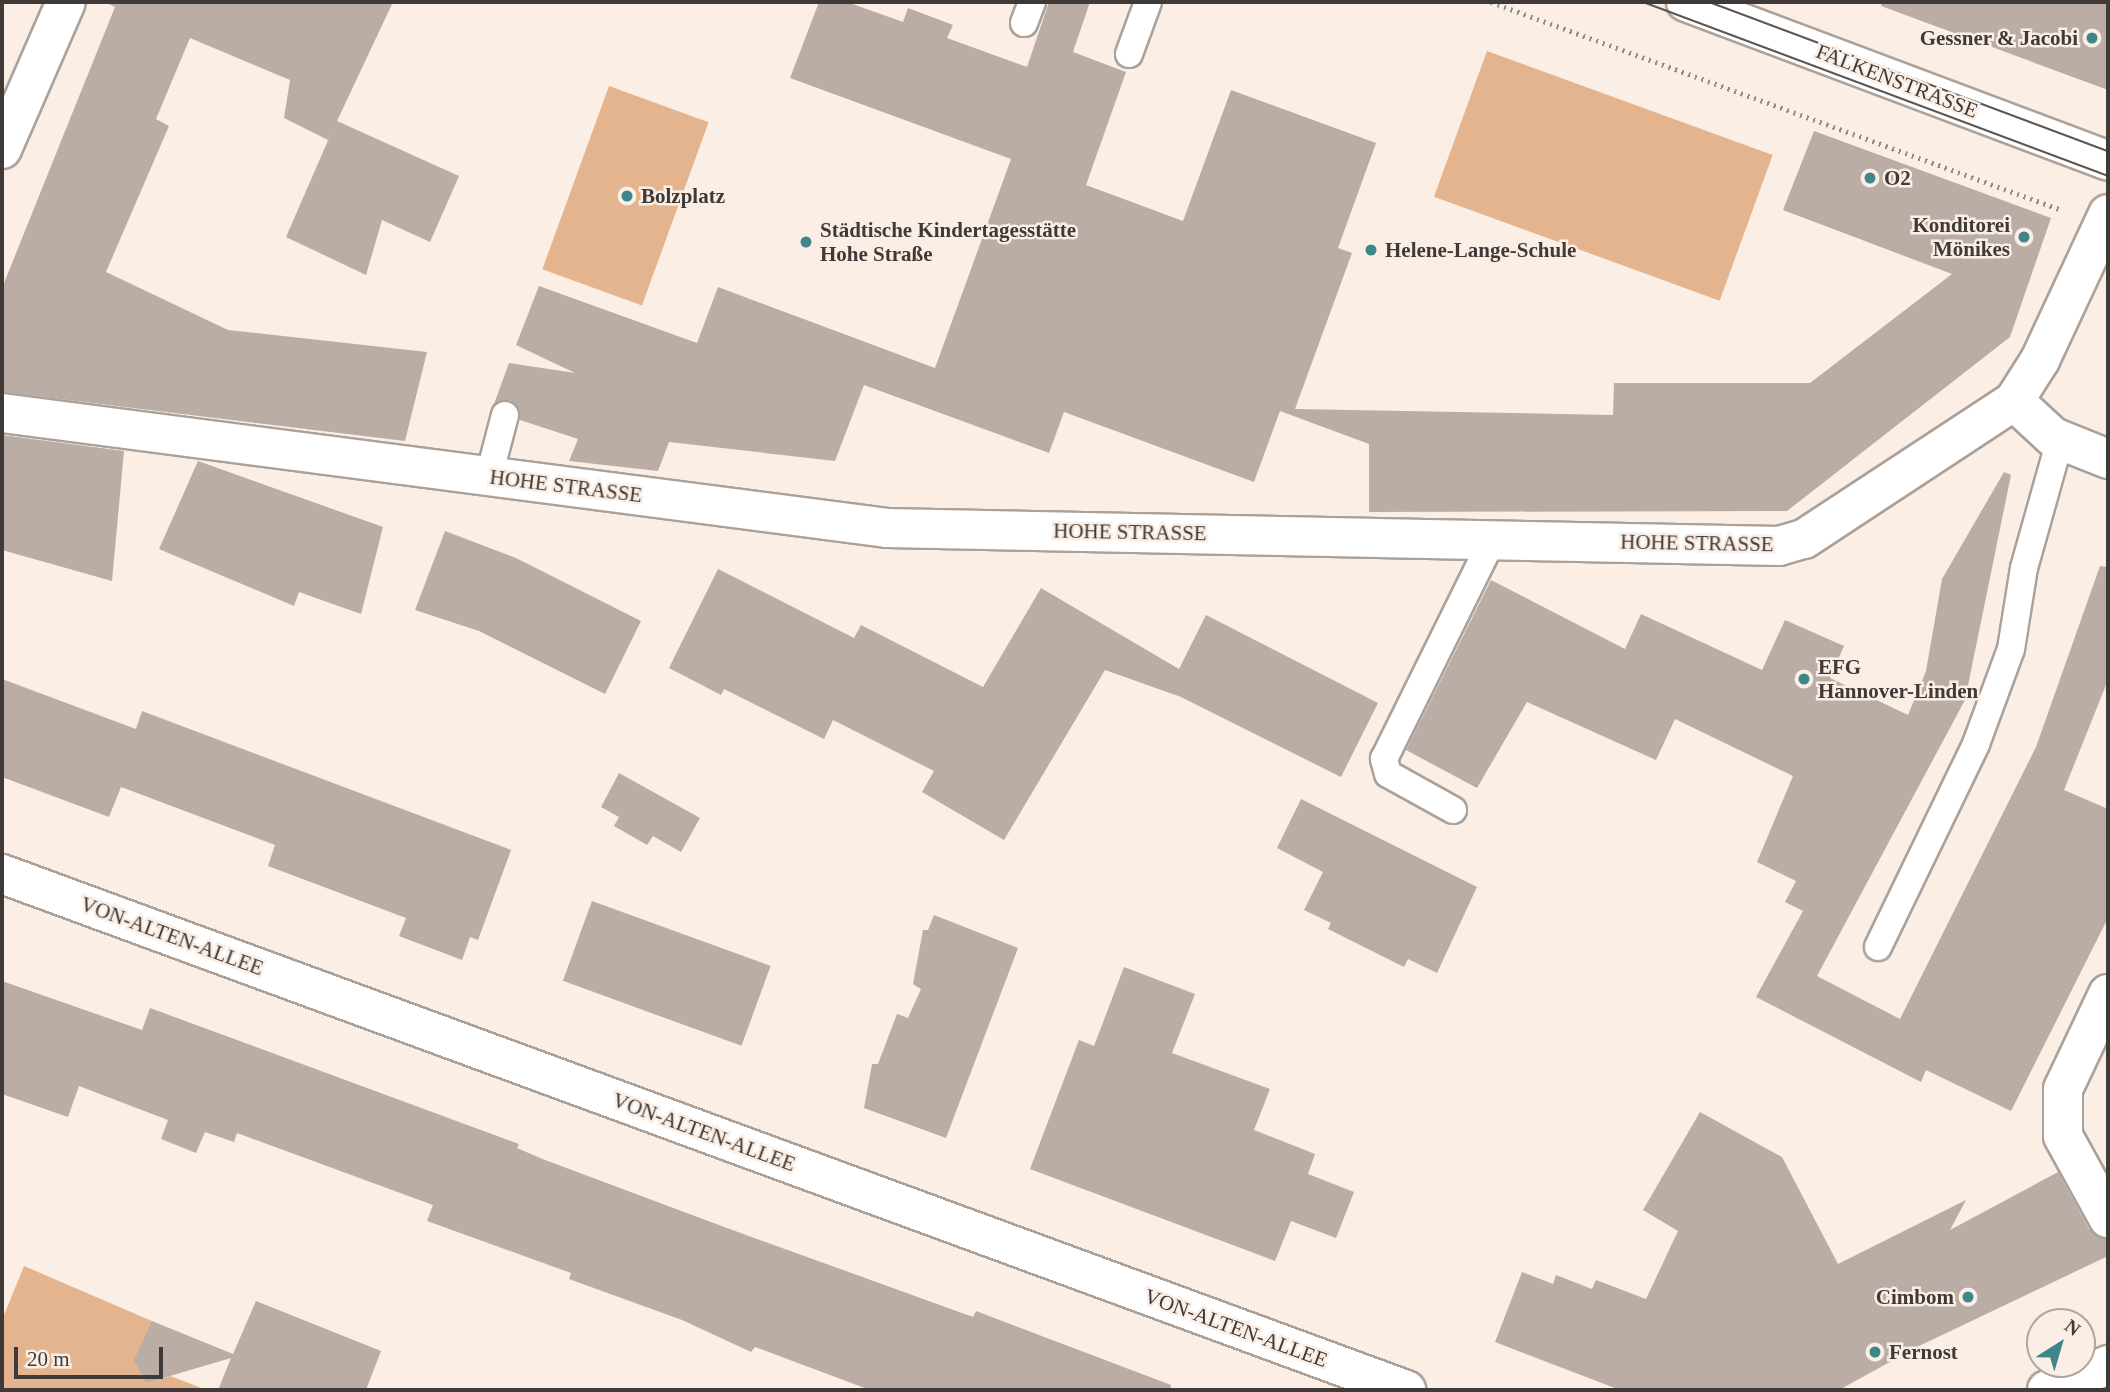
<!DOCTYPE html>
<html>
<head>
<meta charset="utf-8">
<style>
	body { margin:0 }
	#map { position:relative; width:2110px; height:1392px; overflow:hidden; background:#faeee5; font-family:"Times New Roman",serif }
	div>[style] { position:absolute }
	.green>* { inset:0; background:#e4b48f; transform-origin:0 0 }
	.building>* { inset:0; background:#b9ada5; transform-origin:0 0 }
	.path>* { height:4.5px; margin-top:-2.25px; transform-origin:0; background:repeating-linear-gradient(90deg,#958c87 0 2px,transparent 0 7px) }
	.roads { filter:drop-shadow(2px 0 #aca199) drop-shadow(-2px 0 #aca199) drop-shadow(0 2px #aca199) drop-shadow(0 -2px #aca199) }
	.lane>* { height:26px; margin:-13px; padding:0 13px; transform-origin:13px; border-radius:13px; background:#fff }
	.street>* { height:38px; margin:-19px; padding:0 19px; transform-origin:19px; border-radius:19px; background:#fff }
	.secondary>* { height:38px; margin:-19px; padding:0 19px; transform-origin:19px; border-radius:19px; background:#fff }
	.tram>* { height:2px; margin:-1px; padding:0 1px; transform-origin:1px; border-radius:1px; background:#5d5753 }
	.dots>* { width:19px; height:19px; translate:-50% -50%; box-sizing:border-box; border:4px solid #faeee5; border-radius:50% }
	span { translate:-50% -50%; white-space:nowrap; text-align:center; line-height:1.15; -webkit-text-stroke:5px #faeee5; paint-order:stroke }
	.poi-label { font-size:21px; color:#3f3a37; font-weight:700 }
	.right { translate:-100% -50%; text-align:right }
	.left { translate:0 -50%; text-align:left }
	.street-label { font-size:21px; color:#3f3a37 }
	.frame { position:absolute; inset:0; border:4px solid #3f3a37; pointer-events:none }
	.north { position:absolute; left:2026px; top:1308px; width:70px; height:70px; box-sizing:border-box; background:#faeee5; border:2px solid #afa69f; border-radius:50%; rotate:37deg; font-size:19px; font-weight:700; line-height:28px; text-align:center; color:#3f3a37 }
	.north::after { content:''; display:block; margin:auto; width:24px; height:32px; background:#3e8689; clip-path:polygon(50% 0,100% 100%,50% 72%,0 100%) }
	.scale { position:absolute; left:14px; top:1347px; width:149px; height:32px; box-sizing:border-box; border:4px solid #3f3a37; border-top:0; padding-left:9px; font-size:21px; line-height:24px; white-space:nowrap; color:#3f3a37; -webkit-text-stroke:5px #faeee5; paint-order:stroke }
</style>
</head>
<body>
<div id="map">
	<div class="green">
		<div style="left:1487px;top:51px;width:304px;height:155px;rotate:20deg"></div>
		<div style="left:609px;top:86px;width:106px;height:195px;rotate:20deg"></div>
		<div style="clip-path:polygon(24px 1266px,152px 1321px,146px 1383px,170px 1376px,207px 1390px,2px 1390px,2px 1320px)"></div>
	</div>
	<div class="building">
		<div style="clip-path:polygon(105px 2px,393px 2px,337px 121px,459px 176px,430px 242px,382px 220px,366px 275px,286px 237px,333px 129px,328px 140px,284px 118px,290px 80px,190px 38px,156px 119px,169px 126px,106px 272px,228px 330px,427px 352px,405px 441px,2px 392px,2px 288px,115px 7px)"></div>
		<div style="clip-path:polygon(819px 2px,847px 2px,903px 22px,908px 8px,953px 25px,947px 38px,1027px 67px,1049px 2px,1090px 2px,1073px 52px,1126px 72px,1086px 185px,1183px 221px,1231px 90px,1376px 143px,1338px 248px,1352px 253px,1295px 409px,1613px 415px,1614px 383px,1810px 383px,1952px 274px,1783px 210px,1814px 131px,2051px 218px,2010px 337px,1787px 511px,1369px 512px,1369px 444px,1280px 411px,1254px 482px,1064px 412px,1049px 453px,864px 385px,835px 461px,669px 442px,658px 471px,569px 461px,578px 439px,520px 420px,520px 410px,510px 400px,494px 404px,509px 363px,575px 373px,516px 345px,539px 286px,697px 343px,718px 287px,935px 368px,1011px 159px,790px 78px)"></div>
		<div style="clip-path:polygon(1882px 2px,2108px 2px,2108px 90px,1881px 6px)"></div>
		<div style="clip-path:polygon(2px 435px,124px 451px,112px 581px,2px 550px)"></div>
		<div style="clip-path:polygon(198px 461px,383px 527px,361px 614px,299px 592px,294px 606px,159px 549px)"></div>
		<div style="clip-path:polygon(2004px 472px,2011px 475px,1965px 700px,1817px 976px,1900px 1019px,2036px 747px,2100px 566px,2108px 567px,2108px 680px,2064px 790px,2108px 809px,2108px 918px,2011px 1111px,1926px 1070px,1921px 1082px,1756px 997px,1803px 911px,1785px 902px,1796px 881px,1757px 862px,1793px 776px,1675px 719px,1656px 760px,1527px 702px,1477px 788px,1406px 750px,1491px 580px,1625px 649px,1641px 614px,1762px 670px,1785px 620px,1844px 646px,1830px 678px,1908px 715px,1926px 671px,1942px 579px)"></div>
		<div style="clip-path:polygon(445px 531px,516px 558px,641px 621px,605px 694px,479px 631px,415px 610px)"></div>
		<div style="clip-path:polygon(718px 569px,854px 638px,861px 625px,983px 687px,1041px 588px,1179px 669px,1206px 615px,1378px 703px,1341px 777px,1181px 697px,1105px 670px,1004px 840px,922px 792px,934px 771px,833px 720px,824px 739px,724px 689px,721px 695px,669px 668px)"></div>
		<div style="clip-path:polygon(2px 679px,136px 729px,142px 711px,511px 850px,478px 940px,470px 937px,462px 960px,399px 936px,406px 918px,268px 866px,275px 845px,121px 787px,109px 817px,2px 777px)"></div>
		<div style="clip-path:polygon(619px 773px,700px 818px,681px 852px,653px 836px,647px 845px,614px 826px,619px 817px,601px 807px)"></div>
		<div style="clip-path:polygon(1301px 799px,1477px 887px,1437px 973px,1408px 959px,1404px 967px,1328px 929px,1331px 923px,1304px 910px,1323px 872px,1277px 848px)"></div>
		<div style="left:592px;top:901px;width:190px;height:85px;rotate:20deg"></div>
		<div style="clip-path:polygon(934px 915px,1018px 948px,946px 1138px,864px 1108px,872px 1064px,878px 1064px,897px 1014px,908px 1018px,921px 989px,913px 984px,923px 930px,928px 930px)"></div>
		<div style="clip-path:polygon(1124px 967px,1195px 994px,1172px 1053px,1270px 1089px,1254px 1130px,1315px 1154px,1308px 1174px,1354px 1192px,1336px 1238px,1291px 1221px,1275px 1261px,1030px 1169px,1079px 1040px,1094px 1046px)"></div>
		<div style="clip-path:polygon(2px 981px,142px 1030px,150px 1008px,519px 1144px,517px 1148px,545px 1160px,727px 1228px,973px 1317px,976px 1311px,1171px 1385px,1170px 1390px,870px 1390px,755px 1347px,751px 1352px,682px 1320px,569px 1279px,571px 1273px,427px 1221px,433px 1205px,237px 1133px,234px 1142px,205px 1132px,196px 1153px,161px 1139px,168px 1120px,79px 1086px,68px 1117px,2px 1094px)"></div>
		<div style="clip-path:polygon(1700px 1112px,1782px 1157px,1838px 1264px,1966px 1200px,1950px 1230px,2058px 1172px,2089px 1229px,2108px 1240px,2108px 1256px,1917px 1347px,1839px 1390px,1620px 1390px,1495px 1342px,1522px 1272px,1553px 1284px,1556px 1275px,1592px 1289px,1596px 1280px,1646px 1299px,1678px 1231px,1643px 1210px)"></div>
		<div style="clip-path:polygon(256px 1301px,381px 1351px,366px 1390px,218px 1390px,231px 1358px,146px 1383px,134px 1360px,152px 1321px,233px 1354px)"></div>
	</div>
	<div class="path">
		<div style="left:1491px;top:2px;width:608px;rotate:20.02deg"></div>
	</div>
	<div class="roads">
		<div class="lane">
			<div style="left:1024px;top:23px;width:22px;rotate:-69deg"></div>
			<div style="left:1129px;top:54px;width:55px;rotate:-69.9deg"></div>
			<div style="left:489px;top:476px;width:63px;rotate:-75.3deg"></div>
			<div style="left:1453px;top:810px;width:74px;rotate:-151deg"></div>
			<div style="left:1388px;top:774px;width:16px;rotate:-105deg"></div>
			<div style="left:1384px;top:759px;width:244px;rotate:-63.7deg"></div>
			<div style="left:1878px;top:947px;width:225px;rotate:-64.2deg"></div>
			<div style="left:1976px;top:744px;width:101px;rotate:-69.8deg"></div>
			<div style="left:2011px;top:649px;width:82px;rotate:-80.9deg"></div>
			<div style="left:2024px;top:568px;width:133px;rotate:-74.3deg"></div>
		</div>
		<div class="street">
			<div style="left:2px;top:149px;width:160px;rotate:-66.5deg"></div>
			<div style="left:2014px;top:401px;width:53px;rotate:42.7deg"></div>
			<div style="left:2053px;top:437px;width:59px;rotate:21.8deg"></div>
			<div style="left:2px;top:413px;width:892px;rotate:7.4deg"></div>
			<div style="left:887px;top:528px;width:892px;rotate:1.16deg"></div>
			<div style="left:1779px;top:546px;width:26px;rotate:-16deg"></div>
			<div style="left:1804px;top:539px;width:251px;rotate:-33.3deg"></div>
			<div style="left:2014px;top:401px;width:49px;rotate:-57.6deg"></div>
			<div style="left:2040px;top:360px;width:161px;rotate:-65deg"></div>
			<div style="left:2px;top:874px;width:1496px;rotate:20.18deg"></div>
			<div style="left:2108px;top:994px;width:105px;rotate:115.3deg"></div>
			<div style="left:2063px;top:1089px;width:47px;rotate:90deg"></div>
			<div style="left:2063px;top:1136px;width:94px;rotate:61.2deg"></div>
		</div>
		<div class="secondary">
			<div style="left:1686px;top:2px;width:451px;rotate:20.6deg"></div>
			<div style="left:2047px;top:1390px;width:66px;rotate:-22.3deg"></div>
		</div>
	</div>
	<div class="tram">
		<div style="left:1643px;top:2px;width:496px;rotate:20.5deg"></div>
		<div style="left:1709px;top:2px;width:426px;rotate:20.5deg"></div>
	</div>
	<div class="dots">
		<div style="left:2092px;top:38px;background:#3e8689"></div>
		<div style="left:1870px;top:178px;background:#3e8689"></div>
		<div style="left:627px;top:196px;background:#3e8689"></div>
		<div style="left:2024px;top:237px;background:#3e8689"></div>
		<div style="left:806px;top:242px;background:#3e8689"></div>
		<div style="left:1371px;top:250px;background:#3e8689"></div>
		<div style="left:1804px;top:679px;background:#3e8689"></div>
		<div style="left:1968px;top:1297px;background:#3e8689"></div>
		<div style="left:1875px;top:1352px;background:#3e8689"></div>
	</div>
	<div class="poi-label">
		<span class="right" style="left:2078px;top:38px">Gessner &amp; Jacobi</span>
		<span class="left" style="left:1884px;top:178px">O2</span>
		<span class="left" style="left:641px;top:196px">Bolzplatz</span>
		<span class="right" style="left:2010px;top:237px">Konditorei<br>Mönikes</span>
		<span class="left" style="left:820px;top:242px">Städtische Kindertagesstätte<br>Hohe Straße</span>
		<span class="left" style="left:1385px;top:250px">Helene-Lange-Schule</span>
		<span class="left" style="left:1818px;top:679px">EFG<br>Hannover-Linden</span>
		<span class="right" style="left:1954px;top:1297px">Cimbom</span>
		<span class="left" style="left:1889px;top:1352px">Fernost</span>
	</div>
	<div class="street-label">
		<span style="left:1897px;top:81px;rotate:21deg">FALKENSTRASSE</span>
		<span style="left:566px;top:486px;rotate:7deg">HOHE STRASSE</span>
		<span style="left:1130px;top:532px;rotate:1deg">HOHE STRASSE</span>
		<span style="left:1697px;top:543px;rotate:1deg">HOHE STRASSE</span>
		<span style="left:172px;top:936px;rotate:20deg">VON-ALTEN-ALLEE</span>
		<span style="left:704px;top:1132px;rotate:20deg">VON-ALTEN-ALLEE</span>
		<span style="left:1236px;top:1328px;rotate:20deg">VON-ALTEN-ALLEE</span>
	</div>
	<div class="frame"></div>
	<div class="north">N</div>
	<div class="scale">20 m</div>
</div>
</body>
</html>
